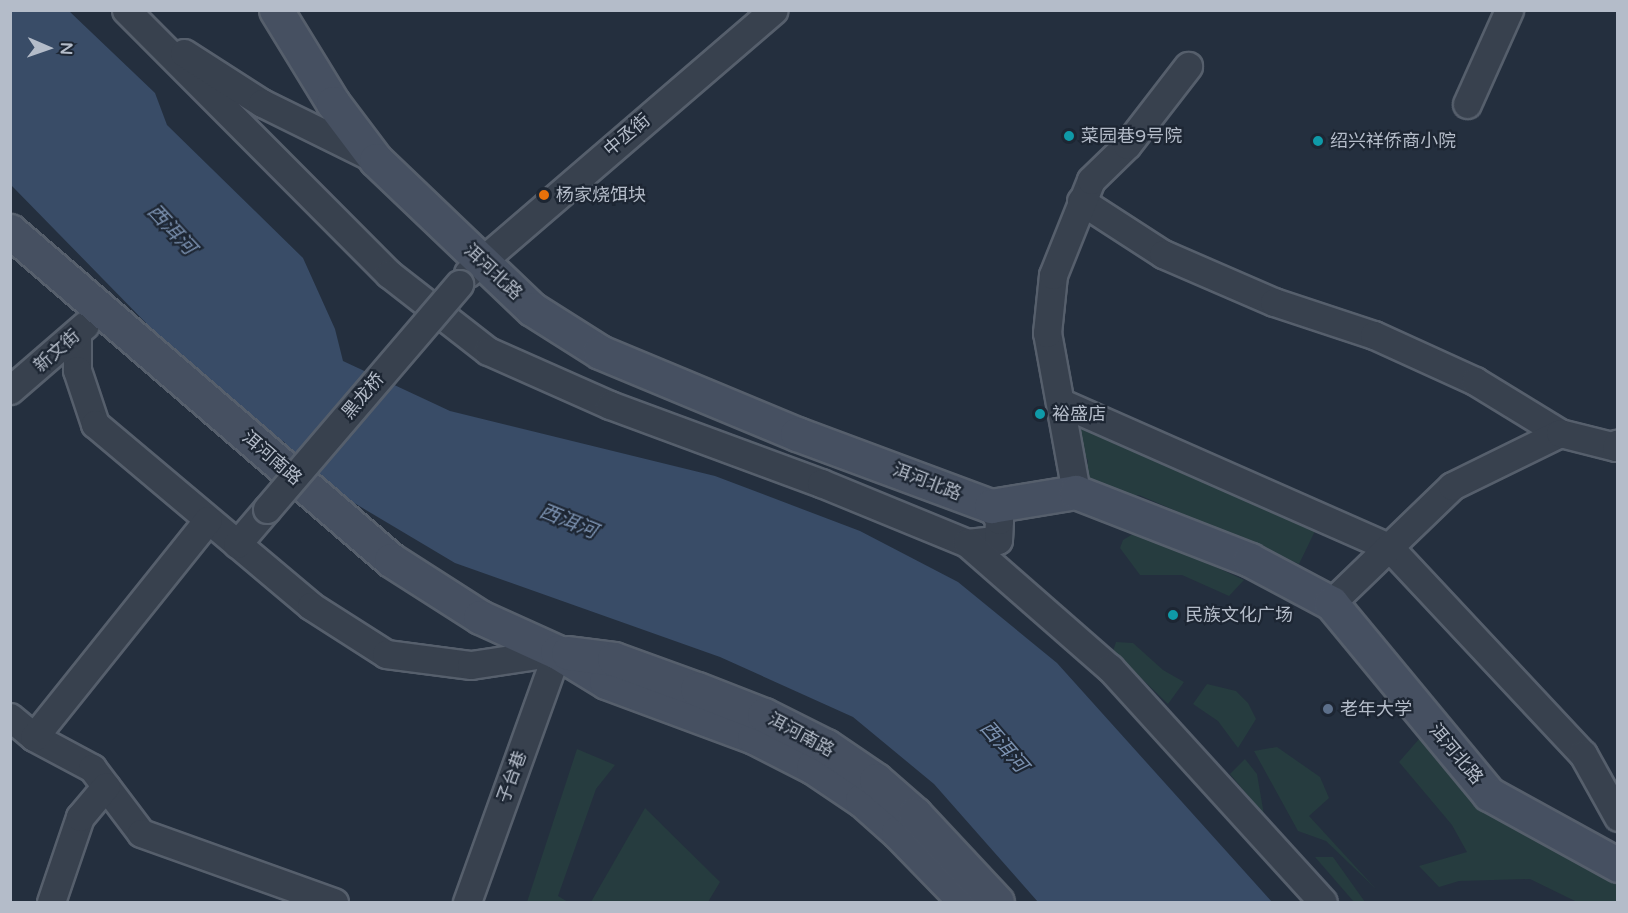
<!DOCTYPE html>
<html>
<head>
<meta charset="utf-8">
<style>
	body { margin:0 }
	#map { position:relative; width:1628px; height:913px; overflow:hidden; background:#242f3e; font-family:"Varela Round","Noto Sans SC",sans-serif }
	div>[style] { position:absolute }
	.green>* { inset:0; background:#263c3f }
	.water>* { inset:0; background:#394c67 }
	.roads { filter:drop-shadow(2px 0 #565f6c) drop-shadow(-2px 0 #565f6c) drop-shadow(0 2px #565f6c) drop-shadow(0 -2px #565f6c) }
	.street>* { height:27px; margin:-13.5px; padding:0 13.5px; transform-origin:13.5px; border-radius:13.5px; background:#38414e }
	.secondary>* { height:33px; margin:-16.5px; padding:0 16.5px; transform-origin:16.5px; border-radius:16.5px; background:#465061 }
	.bridges { filter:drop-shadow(2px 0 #565f6c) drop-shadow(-2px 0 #565f6c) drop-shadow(0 2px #565f6c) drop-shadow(0 -2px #565f6c) }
	.street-bridge>* { height:27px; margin:-13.5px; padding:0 13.5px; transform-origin:13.5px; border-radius:13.5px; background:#38414e }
	.dots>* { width:16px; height:16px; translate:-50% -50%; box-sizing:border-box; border:3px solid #1d2633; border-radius:50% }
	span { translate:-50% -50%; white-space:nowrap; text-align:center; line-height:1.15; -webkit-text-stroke:4.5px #1d2633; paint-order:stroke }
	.street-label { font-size:18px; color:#b4bcc9 }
	.poi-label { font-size:18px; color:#b4bcc9 }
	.left { translate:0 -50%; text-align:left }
	.water-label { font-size:20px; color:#7c92b1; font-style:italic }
	.frame { position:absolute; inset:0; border:12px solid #b4bcc9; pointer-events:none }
	.north { position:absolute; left:18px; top:18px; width:60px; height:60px; -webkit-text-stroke:4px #1d2633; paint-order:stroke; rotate:92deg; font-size:16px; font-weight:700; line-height:24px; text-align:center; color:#b4bcc9 }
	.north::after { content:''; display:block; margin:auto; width:21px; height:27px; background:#b4bcc9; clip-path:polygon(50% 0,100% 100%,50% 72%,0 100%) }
</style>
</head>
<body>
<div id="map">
	<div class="green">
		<div style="clip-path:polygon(1076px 421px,1316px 529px,1299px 564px,1139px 495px,1123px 499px,1085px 483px,1088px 460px,1073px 444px)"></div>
		<div style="clip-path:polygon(1138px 531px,1244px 580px,1229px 596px,1182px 575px,1140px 575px,1120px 548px,1123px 540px)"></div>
		<div style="clip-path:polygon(1116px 642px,1133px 643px,1163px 670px,1184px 682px,1168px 704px,1113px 651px)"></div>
		<div style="clip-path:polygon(1207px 684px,1236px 691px,1248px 703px,1256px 719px,1238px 748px,1218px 721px,1193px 704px)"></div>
		<div style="clip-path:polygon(1426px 731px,1617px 876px,1617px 902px,1577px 902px,1530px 879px,1459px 881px,1439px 887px,1419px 866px,1467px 852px,1452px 825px,1399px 762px)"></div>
		<div style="clip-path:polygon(1277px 747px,1320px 777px,1329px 798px,1309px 816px,1376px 889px,1326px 841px,1298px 831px,1254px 751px)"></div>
		<div style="clip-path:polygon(577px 749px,615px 765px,596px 789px,558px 896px,568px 902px,527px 902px)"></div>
		<div style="clip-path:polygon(1245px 759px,1257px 774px,1264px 815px,1230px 774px)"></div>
		<div style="clip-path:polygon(645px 808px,720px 882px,708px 902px,591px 902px)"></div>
		<div style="clip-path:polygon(1315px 857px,1333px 857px,1365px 902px,1354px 902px)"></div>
	</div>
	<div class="water">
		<div style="clip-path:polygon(10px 11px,69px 11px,155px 93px,167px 125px,303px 258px,335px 329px,343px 361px,450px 411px,715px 476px,860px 531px,958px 582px,1057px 663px,1272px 902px,1038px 902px,934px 784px,853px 717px,720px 657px,455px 563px,334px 491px,283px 441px,263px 436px,236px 415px,11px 185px)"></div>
	</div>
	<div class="roads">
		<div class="street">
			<div style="left:126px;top:10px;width:373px;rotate:45.1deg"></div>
			<div style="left:389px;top:274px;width:125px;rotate:37.9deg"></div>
			<div style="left:488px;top:351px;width:133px;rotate:23.9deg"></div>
			<div style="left:610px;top:405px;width:225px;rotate:20.3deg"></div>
			<div style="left:821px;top:483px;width:158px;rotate:22.3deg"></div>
			<div style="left:967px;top:543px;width:31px;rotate:-6deg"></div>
			<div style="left:998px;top:540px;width:20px;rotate:-87deg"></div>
			<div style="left:999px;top:520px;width:16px;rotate:-120deg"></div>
			<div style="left:184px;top:53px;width:93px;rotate:32.7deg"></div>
			<div style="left:262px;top:103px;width:127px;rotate:26.2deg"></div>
			<div style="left:1467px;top:104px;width:103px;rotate:-65.9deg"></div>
			<div style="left:1081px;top:201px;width:98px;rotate:32.9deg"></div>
			<div style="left:1163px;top:254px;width:121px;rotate:23.4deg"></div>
			<div style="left:1274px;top:302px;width:105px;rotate:18.3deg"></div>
			<div style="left:1374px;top:335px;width:111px;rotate:24.5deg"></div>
			<div style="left:1475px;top:381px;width:100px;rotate:31.5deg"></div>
			<div style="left:468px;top:273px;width:403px;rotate:-40.7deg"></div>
			<div style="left:77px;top:334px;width:36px;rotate:90deg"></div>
			<div style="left:77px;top:370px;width:57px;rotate:71.6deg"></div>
			<div style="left:95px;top:424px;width:282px;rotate:40.1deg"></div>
			<div style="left:311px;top:606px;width:89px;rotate:32.6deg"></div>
			<div style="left:386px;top:654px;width:86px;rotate:7.4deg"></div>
			<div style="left:471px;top:665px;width:87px;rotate:-8.6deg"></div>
			<div style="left:557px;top:652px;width:266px;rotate:109.8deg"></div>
			<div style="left:10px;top:390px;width:99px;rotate:-40.9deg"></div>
			<div style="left:1062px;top:403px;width:357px;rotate:23.8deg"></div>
			<div style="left:1389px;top:547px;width:284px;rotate:46.9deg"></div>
			<div style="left:1583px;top:754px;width:72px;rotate:60.9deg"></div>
			<div style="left:1076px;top:492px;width:162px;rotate:-100.3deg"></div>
			<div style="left:1047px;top:333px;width:58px;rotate:-84.1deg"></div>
			<div style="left:1053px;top:275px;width:102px;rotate:-68.2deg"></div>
			<div style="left:1091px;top:180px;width:50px;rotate:-44.2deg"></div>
			<div style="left:1127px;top:145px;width:100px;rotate:-52.3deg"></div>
			<div style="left:967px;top:543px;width:190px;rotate:41.2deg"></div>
			<div style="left:1110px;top:668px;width:316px;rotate:47.7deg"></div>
			<div style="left:237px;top:544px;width:46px;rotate:-49.4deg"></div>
			<div style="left:1331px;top:603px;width:168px;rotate:-44deg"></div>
			<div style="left:1452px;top:486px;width:120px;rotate:-26.1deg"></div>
			<div style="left:1560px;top:433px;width:58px;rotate:14deg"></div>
			<div style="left:1616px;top:447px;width:4px;rotate:-63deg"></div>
			<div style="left:10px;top:717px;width:31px;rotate:40deg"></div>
			<div style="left:34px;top:737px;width:66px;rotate:28.1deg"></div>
			<div style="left:92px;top:768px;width:81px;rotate:53deg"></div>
			<div style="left:141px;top:833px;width:205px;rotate:19.7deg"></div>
			<div style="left:34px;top:737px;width:278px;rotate:-51.3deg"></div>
			<div style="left:51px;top:902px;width:90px;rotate:-71.2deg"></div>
			<div style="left:80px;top:817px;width:40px;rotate:-50deg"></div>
		</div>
		<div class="secondary">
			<div style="left:276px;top:10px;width:109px;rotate:58.5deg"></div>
			<div style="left:333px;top:103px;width:71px;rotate:53deg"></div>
			<div style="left:376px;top:160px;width:216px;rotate:43.7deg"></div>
			<div style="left:532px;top:309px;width:80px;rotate:32.3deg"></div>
			<div style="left:600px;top:352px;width:213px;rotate:22.6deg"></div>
			<div style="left:797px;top:434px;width:207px;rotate:20.4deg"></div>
			<div style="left:991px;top:506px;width:86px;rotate:-9.4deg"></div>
			<div style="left:1076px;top:492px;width:187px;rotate:21.3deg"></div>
			<div style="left:1250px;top:560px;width:92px;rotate:28deg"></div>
			<div style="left:1331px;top:603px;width:248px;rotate:50.4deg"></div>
			<div style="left:1489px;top:794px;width:147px;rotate:28.8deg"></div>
			<div style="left:10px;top:231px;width:503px;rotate:40.81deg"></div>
			<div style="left:391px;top:560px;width:106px;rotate:32.6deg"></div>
			<div style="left:480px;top:617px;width:85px;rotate:24.4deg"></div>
			<div style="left:557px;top:652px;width:57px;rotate:31.5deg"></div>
			<div style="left:606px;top:682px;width:158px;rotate:20.4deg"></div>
			<div style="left:754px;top:737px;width:66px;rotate:27deg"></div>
			<div style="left:813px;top:767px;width:59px;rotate:34deg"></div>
			<div style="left:862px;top:800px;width:48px;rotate:41.6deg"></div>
			<div style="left:898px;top:832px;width:98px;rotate:45.8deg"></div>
			<div style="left:568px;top:653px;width:46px;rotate:7.4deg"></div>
			<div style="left:614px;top:659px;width:88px;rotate:19.9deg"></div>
			<div style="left:697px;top:689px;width:72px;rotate:21.2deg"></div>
			<div style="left:764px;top:715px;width:69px;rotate:26.6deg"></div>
			<div style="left:826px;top:746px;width:60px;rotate:34.2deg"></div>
			<div style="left:876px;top:780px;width:52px;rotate:41.1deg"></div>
			<div style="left:915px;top:814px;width:120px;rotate:47deg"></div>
		</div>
	</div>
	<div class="bridges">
		<div class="street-bridge">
			<div style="left:267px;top:509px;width:296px;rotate:-49.5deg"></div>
		</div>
	</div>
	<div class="dots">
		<div style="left:1069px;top:136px;background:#0f9aa8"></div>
		<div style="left:1318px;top:141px;background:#0f9aa8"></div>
		<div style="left:544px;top:195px;background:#e8710a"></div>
		<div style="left:1040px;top:414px;background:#0f9aa8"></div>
		<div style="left:1173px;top:615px;background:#0f9aa8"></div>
		<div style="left:1328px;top:709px;background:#5c6f8a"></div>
	</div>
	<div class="street-label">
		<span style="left:627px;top:135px;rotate:-40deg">中丞街</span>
		<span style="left:493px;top:272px;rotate:43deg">洱河北路</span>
		<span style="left:57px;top:351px;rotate:-41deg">新文街</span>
		<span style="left:363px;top:396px;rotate:-50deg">黑龙桥</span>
		<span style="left:272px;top:458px;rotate:41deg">洱河南路</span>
		<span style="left:927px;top:482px;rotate:21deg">洱河北路</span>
		<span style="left:801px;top:735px;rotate:28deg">洱河南路</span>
		<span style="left:1456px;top:754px;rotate:50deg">洱河北路</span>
		<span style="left:512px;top:777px;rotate:-70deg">子台巷</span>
	</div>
	<div class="poi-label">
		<span class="left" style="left:1081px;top:136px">菜园巷9号院</span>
		<span class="left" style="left:1330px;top:141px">绍兴祥侨商小院</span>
		<span class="left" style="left:556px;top:195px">杨家烧饵块</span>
		<span class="left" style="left:1052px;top:414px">裕盛店</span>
		<span class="left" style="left:1185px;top:615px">民族文化广场</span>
		<span class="left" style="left:1340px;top:709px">老年大学</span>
	</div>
	<div class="water-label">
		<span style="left:171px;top:230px;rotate:47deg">西洱河</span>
		<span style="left:568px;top:522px;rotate:22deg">西洱河</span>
		<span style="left:1003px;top:747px;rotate:49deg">西洱河</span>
	</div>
	<div class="frame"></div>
	<div class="north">N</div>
</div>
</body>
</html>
